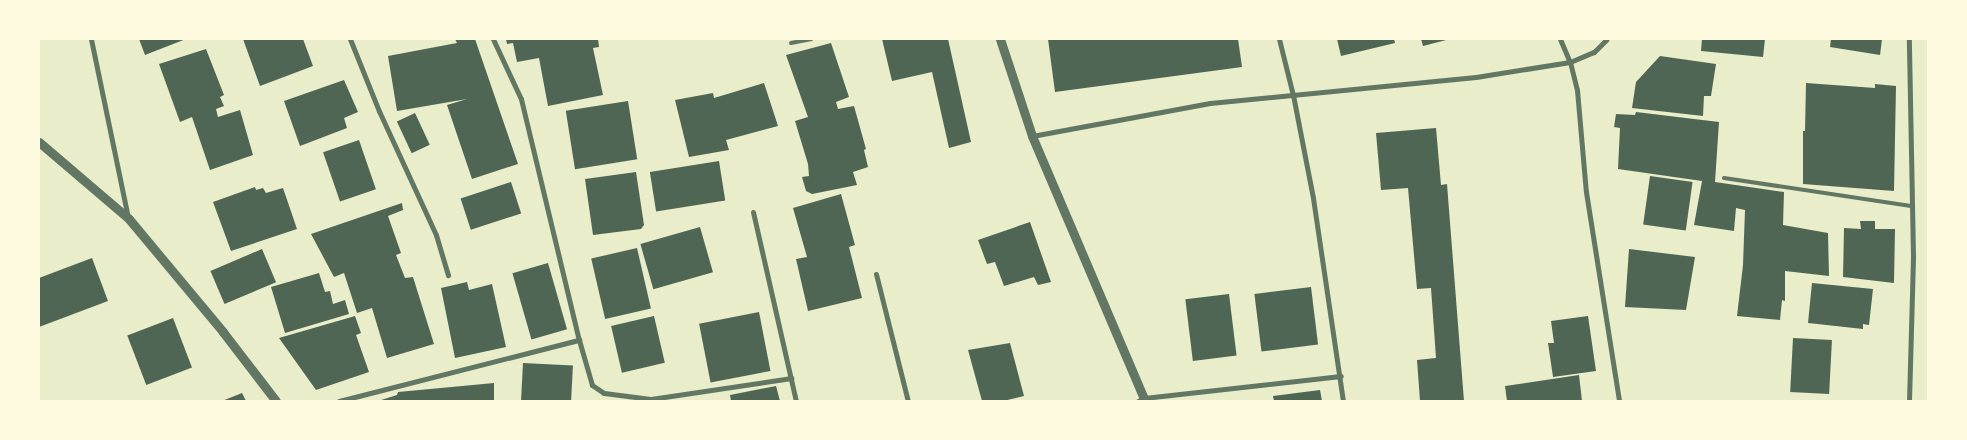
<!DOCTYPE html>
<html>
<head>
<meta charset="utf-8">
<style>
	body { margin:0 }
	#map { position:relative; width:1967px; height:440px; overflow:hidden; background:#e9edc9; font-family:Quicksand,sans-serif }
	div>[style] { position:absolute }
	.building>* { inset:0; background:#4f6655; transform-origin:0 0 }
	.service>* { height:4px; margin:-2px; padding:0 2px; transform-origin:2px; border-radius:2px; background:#617663 }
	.minor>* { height:5px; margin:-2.5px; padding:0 2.5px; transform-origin:2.5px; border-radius:2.5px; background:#617663 }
	.tertiary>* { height:9px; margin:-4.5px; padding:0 4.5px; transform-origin:4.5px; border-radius:4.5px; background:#617663 }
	span { translate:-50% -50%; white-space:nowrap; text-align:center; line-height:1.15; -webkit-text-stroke:4px #fefae0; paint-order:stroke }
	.frame { position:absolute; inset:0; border:40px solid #fefae0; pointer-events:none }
</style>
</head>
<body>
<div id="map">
	<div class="building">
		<div style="clip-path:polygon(139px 39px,186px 39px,145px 55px)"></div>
		<div style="clip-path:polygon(243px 39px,303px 39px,313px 66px,260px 86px)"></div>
		<div style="clip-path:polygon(455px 39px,475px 39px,518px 164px,472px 179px,447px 105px,467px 99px,397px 111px,388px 56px,457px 43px)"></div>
		<div style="clip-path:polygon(506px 39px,598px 39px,599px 47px,593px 48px,603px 95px,548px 106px,539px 58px,517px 62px,513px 43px,507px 44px)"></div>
		<div style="clip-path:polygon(882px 39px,948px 39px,971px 142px,949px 148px,932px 72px,892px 81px)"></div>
		<div style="clip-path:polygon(1048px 39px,1238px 39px,1242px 67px,1055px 92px)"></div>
		<div style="clip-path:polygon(1337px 39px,1394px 39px,1395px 43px,1341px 56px)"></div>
		<div style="clip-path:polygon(1421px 39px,1450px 39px,1423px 46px)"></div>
		<div style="clip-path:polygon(1702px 39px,1765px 39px,1763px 57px,1701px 51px)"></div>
		<div style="clip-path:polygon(1831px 39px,1882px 39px,1880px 55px,1830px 47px)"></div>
		<div style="clip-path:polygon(831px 43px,849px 97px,836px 102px,838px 109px,854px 106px,866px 149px,864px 150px,868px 167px,853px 172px,857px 185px,812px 194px,806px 191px,802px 177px,809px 176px,808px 164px,795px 121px,808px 117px,786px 55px)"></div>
		<div style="clip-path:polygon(206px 49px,224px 95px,220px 97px,224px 106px,216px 109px,218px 117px,240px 110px,253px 155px,210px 170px,192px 117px,180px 122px,159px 64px)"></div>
		<div style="clip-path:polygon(1660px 56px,1716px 64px,1711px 96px,1704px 96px,1703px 116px,1632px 108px,1636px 82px)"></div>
		<div style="clip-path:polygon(344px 80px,358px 112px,344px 118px,347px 128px,300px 146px,284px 101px)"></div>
		<div style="clip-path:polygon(764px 83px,778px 126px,726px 140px,729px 150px,689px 157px,675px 100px,713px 93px,714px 98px)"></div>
		<div style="clip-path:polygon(1806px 83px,1875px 88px,1875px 84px,1896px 86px,1894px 191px,1803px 184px,1803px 131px,1805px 131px)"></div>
		<div style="left:628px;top:101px;width:59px;height:63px;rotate:81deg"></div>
		<div style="clip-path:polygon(1636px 112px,1719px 122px,1715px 182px,1784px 192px,1783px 225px,1828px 233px,1829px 276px,1785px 271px,1785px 301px,1782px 300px,1780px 320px,1737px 316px,1743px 265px,1745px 210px,1736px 208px,1734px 231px,1694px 225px,1702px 181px,1618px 169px,1620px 128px,1614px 127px,1616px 114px,1635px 115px)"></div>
		<div style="left:415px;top:113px;width:35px;height:20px;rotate:65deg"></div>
		<div style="clip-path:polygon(1436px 128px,1441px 185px,1447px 184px,1464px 401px,1420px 401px,1417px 360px,1436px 358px,1431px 288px,1417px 289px,1408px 188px,1381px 190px,1376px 133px)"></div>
		<div style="left:359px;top:140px;width:52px;height:38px;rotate:71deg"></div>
		<div style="left:719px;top:161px;width:40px;height:70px;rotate:81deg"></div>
		<div style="clip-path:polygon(636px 172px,644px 225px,641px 229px,593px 235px,585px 179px)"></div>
		<div style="left:1650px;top:176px;width:43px;height:49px;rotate:8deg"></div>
		<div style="left:511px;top:182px;width:33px;height:53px;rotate:72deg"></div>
		<div style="clip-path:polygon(255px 187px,256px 190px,263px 188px,266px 193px,283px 188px,297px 229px,231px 251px,213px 202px)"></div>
		<div style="clip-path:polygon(841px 194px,855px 245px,849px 247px,862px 298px,808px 311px,796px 259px,807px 257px,793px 208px)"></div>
		<div style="clip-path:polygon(402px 203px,403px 210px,388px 216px,401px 253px,396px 255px,405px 278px,413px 277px,434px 344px,387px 358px,372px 308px,357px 313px,344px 273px,334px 277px,311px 234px)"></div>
		<div style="clip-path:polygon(1860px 221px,1875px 221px,1875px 229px,1895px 229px,1894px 283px,1843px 277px,1844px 228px,1861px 229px)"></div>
		<div style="clip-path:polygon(1030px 222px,1051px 282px,1038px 285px,1034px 277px,1004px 286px,995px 262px,987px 264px,978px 240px)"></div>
		<div style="left:700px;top:227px;width:47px;height:62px;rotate:74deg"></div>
		<div style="left:637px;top:248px;width:62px;height:47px;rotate:77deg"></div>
		<div style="left:262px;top:249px;width:36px;height:56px;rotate:67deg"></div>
		<div style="clip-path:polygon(1629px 249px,1695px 257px,1686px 310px,1625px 307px)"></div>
		<div style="clip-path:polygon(92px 258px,108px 301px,39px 327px,39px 278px)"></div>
		<div style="left:548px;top:263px;width:69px;height:37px;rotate:74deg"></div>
		<div style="clip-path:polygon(319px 273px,325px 292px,330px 291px,333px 304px,345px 300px,349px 314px,285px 333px,271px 287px)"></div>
		<div style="clip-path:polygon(467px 282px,469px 290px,492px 284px,506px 347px,455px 358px,441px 288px)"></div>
		<div style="clip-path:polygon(1812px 283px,1873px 289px,1869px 325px,1863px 324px,1863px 329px,1808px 323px)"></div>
		<div style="left:1311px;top:287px;width:58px;height:57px;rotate:83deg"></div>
		<div style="left:1229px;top:294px;width:62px;height:44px;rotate:83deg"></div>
		<div style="left:759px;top:312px;width:60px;height:61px;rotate:79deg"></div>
		<div style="clip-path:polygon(355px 316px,361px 333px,356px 335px,369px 372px,316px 390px,279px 338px)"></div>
		<div style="left:654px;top:316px;width:48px;height:44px;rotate:77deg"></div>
		<div style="clip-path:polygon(1588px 316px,1596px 371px,1553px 377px,1548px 343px,1554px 343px,1551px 321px)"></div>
		<div style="left:173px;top:318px;width:53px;height:49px;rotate:69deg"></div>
		<div style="left:1793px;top:338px;width:39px;height:54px;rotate:3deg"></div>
		<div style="clip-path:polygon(1010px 343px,1024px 396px,1003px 401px,982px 401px,968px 350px)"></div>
		<div style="left:523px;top:363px;width:50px;height:38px;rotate:3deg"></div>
		<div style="clip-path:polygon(1579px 375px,1582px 401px,1507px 401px,1505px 386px)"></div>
		<div style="clip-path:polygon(494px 383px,494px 401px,378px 401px,397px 395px,398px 392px)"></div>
		<div style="clip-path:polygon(776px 386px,780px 401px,731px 401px,730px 395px)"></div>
		<div style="clip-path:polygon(1320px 390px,1322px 401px,1274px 401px,1273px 396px)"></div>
		<div style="clip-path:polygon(242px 393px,246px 401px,222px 401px)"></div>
	</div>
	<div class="service">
		<div style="left:791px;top:43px;width:21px;rotate:-11deg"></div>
		<div style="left:1724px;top:178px;width:189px;rotate:8.5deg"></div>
	</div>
	<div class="minor">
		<div style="left:91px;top:39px;width:182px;rotate:78.3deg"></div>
		<div style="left:350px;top:39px;width:78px;rotate:68.1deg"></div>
		<div style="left:379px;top:111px;width:136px;rotate:65.3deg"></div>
		<div style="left:436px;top:235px;width:42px;rotate:73.3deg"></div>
		<div style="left:493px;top:39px;width:66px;rotate:65deg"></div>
		<div style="left:521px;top:99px;width:248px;rotate:76.5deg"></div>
		<div style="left:579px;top:340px;width:47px;rotate:73.9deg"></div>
		<div style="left:592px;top:385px;width:14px;rotate:34deg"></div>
		<div style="left:604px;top:393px;width:47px;rotate:7.3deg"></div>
		<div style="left:651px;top:399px;width:142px;rotate:-8.5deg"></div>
		<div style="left:1279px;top:39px;width:58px;rotate:76deg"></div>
		<div style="left:1293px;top:95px;width:105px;rotate:79deg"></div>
		<div style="left:1313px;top:198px;width:205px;rotate:81.6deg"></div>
		<div style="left:1560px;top:39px;width:25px;rotate:67deg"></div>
		<div style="left:1570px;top:62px;width:29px;rotate:76deg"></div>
		<div style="left:1577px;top:90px;width:102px;rotate:85deg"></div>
		<div style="left:1586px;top:192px;width:212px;rotate:81deg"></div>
		<div style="left:1032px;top:136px;width:181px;rotate:-10.5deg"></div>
		<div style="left:1210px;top:103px;width:267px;rotate:-5.6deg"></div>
		<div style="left:1476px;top:77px;width:95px;rotate:-9.1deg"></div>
		<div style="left:1570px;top:62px;width:26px;rotate:-23deg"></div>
		<div style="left:1594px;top:52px;width:18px;rotate:-45deg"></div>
		<div style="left:753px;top:212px;width:194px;rotate:77.2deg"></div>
		<div style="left:876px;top:274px;width:131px;rotate:75.9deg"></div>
		<div style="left:339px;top:401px;width:248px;rotate:-14.3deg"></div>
		<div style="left:1138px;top:401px;width:7px;rotate:-27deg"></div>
		<div style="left:1144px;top:398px;width:198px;rotate:-6.4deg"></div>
		<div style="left:1909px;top:401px;width:145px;rotate:-88.4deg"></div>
		<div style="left:1913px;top:256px;width:217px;rotate:-91.1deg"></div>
	</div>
	<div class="tertiary">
		<div style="left:1000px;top:39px;width:102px;rotate:71.7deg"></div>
		<div style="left:1032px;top:136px;width:288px;rotate:66.9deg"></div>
		<div style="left:39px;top:142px;width:118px;rotate:40.5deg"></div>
		<div style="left:129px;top:219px;width:147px;rotate:50.2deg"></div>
		<div style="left:223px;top:332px;width:87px;rotate:52.5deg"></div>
	</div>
	<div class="frame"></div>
</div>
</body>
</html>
